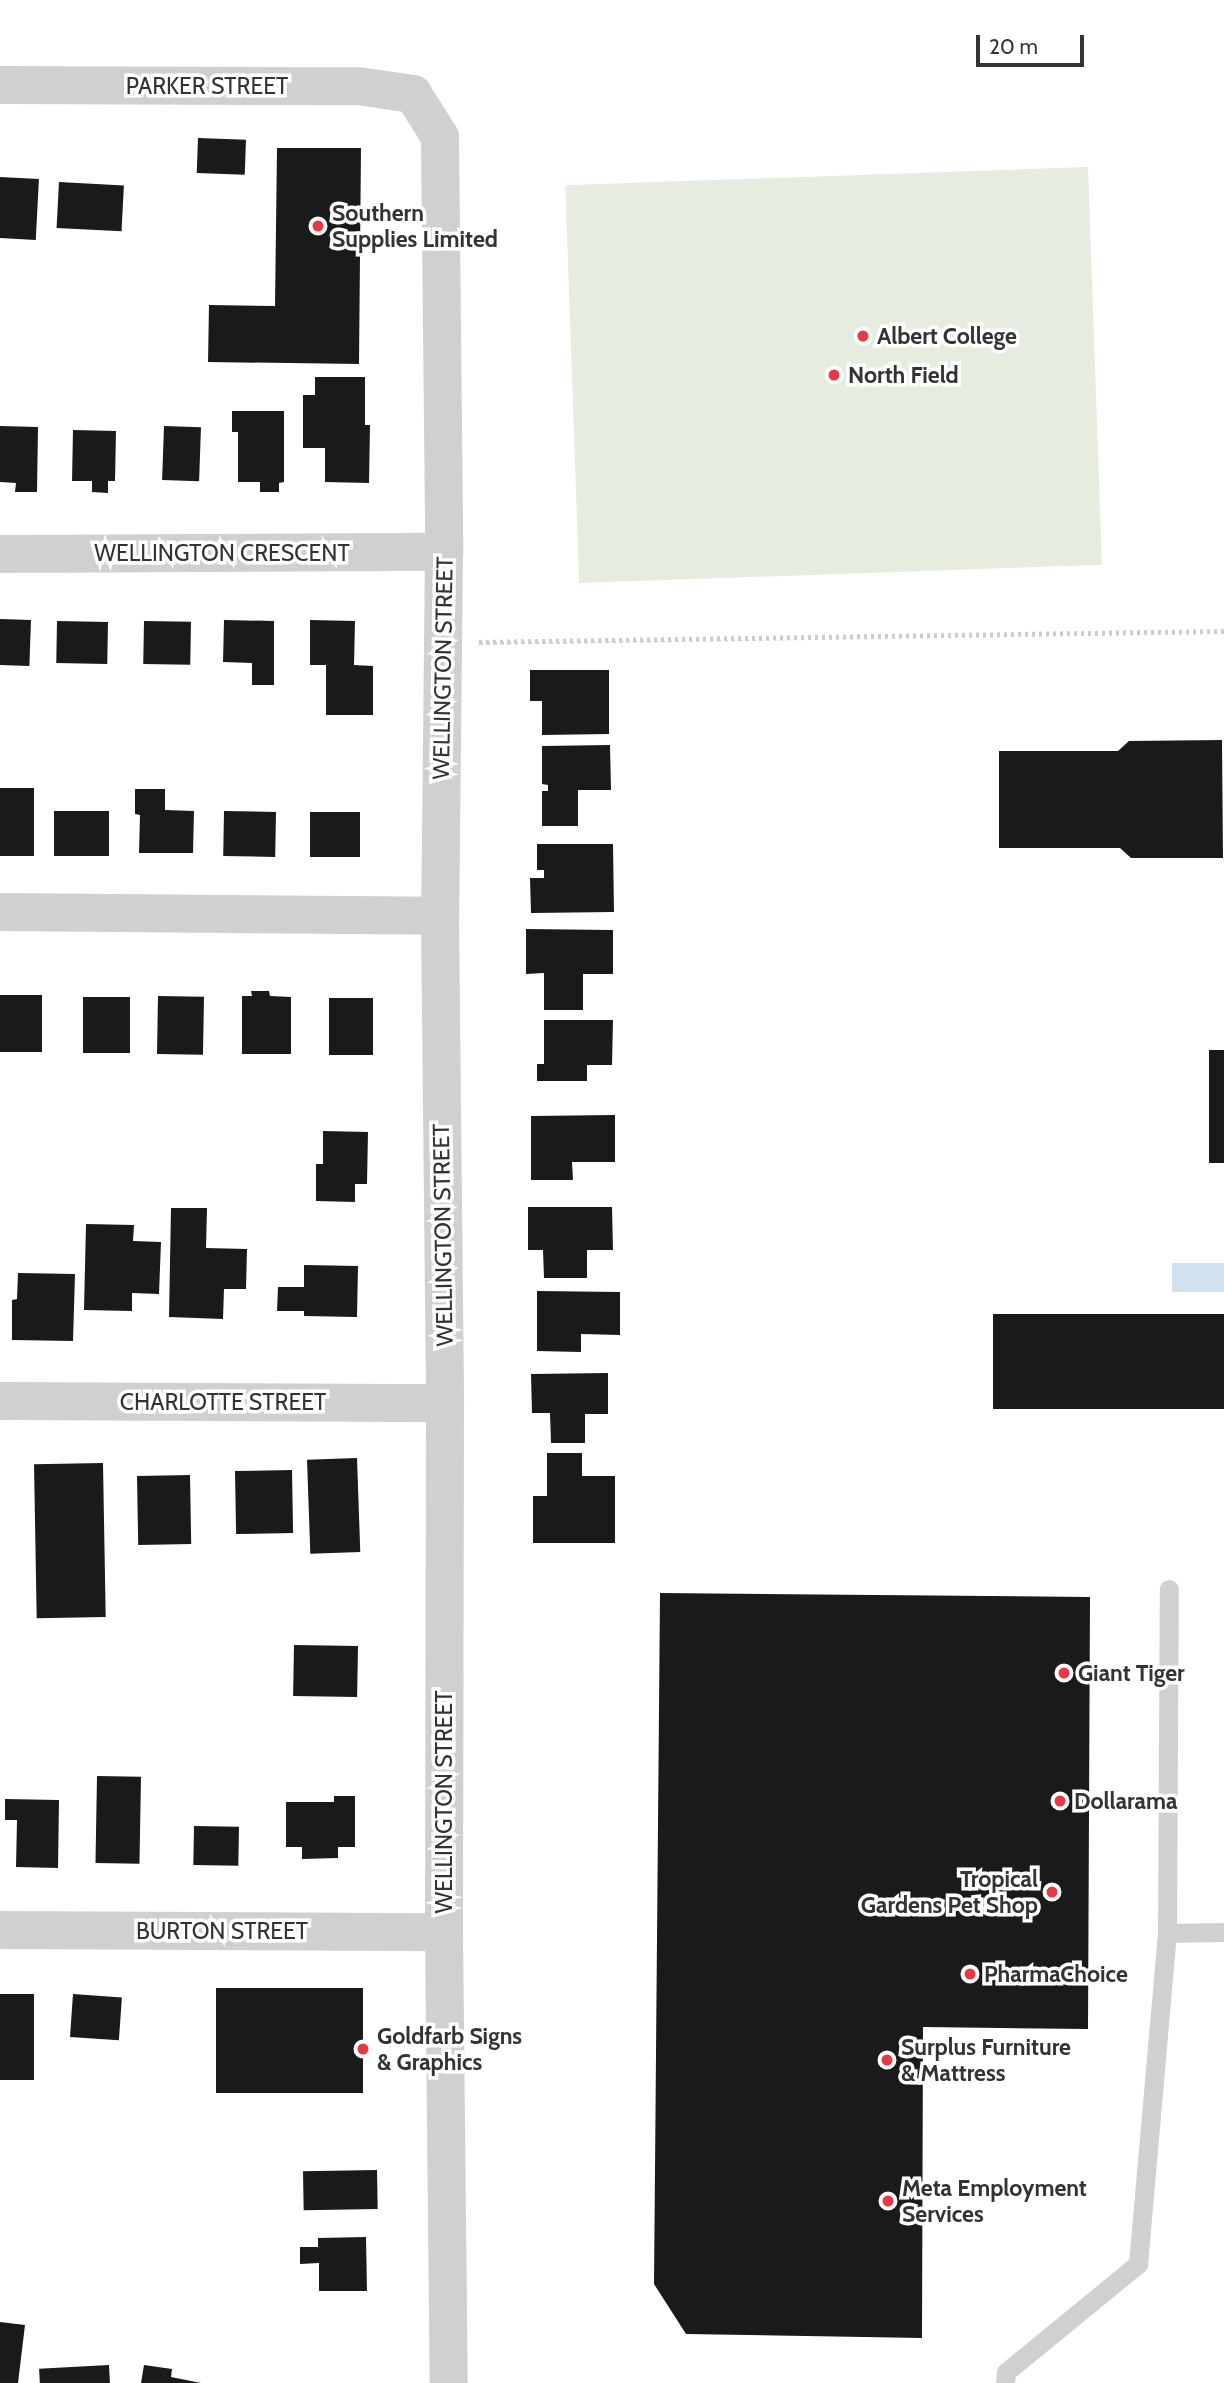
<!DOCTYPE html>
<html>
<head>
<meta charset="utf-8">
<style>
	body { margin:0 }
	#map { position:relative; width:1224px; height:2383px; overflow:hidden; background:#fff; font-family:Cabin,sans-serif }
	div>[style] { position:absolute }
	.green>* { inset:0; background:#e6ecdf; transform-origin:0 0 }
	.water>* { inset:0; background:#cfe2ee; transform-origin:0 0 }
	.building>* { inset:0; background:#1a1a1a; transform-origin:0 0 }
	.path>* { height:4.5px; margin-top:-2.25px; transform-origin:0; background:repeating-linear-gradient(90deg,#cdcdcd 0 3.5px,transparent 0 7px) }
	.lane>* { height:19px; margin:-9.5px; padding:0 9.5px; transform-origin:9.5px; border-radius:9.5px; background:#d0d0d0 }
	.street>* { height:38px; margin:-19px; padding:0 19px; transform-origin:19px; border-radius:19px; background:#d0d0d0 }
	.dots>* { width:19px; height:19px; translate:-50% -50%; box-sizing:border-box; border:4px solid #fff; border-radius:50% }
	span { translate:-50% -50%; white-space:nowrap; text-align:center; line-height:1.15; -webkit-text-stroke:7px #fff; paint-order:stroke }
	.street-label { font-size:23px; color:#333 }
	.poi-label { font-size:23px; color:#333; font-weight:700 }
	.left { translate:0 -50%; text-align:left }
	.right { translate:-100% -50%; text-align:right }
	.scale { position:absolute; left:976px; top:35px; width:108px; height:32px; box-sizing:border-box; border:4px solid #333; border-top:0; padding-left:9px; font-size:21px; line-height:24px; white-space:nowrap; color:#333; -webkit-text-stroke:5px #fff; paint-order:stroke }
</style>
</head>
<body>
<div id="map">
	<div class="green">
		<div style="left:1088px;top:167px;width:398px;height:523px;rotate:88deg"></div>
	</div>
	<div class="water">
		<div style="left:1224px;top:1263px;width:29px;height:52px;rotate:90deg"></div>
	</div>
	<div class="building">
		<div style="left:198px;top:138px;width:48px;height:35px;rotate:2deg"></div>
		<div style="clip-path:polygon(277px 148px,361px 148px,359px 364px,208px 362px,209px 305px,275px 306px)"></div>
		<div style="left:0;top:177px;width:39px;height:61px;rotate:3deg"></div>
		<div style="left:59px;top:182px;width:65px;height:46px;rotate:3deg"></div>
		<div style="clip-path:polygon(315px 377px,365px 377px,365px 425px,370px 425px,369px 483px,325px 482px,325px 448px,303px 448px,303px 395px,315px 395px)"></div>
		<div style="clip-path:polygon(232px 411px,284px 411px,284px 482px,279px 483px,279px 492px,260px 492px,260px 482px,238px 482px,238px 432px,232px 432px)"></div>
		<div style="clip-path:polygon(0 426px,38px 427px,37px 492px,15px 492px,16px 483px,0 482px)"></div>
		<div style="left:164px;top:426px;width:37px;height:54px;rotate:2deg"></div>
		<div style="clip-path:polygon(73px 430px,116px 431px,115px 481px,108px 481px,108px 493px,92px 492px,92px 481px,72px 481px)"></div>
		<div style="left:0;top:619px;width:31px;height:46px;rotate:2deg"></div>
		<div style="clip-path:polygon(224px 620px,274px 621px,274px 685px,252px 685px,252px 663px,223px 662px)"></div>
		<div style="clip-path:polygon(310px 620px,355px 621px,354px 665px,373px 666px,373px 715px,326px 715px,326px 665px,310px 665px)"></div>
		<div style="left:57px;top:621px;width:51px;height:42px;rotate:1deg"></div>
		<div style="left:144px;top:621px;width:47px;height:43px;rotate:1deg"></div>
		<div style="clip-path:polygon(530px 670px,609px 670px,609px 734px,542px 735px,542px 701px,530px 701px)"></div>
		<div style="clip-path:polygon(1222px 740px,1223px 858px,1131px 858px,1120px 848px,999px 848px,999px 751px,1118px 751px,1129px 741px)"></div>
		<div style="clip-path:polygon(610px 745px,611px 790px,578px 790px,578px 826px,542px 826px,542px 791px,548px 791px,548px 785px,542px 784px,542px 746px)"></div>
		<div style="left:0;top:788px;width:34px;height:68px"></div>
		<div style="clip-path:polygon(135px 789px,165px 789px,165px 810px,194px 811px,193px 853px,139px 853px,140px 815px,135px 814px)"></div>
		<div style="left:54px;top:811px;width:55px;height:45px"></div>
		<div style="left:224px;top:811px;width:52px;height:45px;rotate:1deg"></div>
		<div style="left:310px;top:812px;width:50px;height:45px"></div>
		<div style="clip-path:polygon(537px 844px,613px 844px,614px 912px,531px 913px,530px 878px,544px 878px,544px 870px,537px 870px)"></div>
		<div style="clip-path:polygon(526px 929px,613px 930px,613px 974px,583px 974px,583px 1010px,544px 1010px,544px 973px,526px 974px)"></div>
		<div style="clip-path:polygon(251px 991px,269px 991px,270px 996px,291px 997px,291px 1054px,242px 1054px,242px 996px,252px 996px)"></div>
		<div style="left:0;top:995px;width:42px;height:57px"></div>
		<div style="left:158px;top:996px;width:46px;height:58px;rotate:1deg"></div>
		<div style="left:83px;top:997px;width:47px;height:56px"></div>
		<div style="left:329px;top:998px;width:44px;height:57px"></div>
		<div style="clip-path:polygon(544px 1020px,613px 1020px,612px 1065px,587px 1065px,587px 1081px,537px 1081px,537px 1064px,544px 1064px)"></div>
		<div style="left:1209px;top:1050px;width:15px;height:113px"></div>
		<div style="clip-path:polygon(615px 1115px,615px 1162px,572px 1162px,573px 1180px,531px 1180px,531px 1116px)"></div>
		<div style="clip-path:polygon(323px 1131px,368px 1132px,367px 1184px,355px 1184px,355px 1202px,316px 1201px,316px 1164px,323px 1164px)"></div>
		<div style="clip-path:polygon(528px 1207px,612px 1207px,613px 1250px,587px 1250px,587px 1278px,544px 1278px,543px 1250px,528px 1250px)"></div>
		<div style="clip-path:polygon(171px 1208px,207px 1208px,206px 1248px,247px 1249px,246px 1289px,224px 1289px,223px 1319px,169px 1317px)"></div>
		<div style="clip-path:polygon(86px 1224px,134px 1225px,133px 1241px,161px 1242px,159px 1294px,132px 1293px,132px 1311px,84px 1310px)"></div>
		<div style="clip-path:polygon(304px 1265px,358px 1266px,357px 1317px,304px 1316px,304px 1311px,277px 1311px,278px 1287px,304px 1287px)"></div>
		<div style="clip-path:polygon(18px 1273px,75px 1274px,73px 1341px,12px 1340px,12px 1300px,17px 1299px)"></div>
		<div style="clip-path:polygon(537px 1291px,620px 1292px,620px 1335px,581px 1334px,581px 1352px,537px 1351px)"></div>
		<div style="left:1224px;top:1314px;width:95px;height:231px;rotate:90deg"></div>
		<div style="clip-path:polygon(608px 1373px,608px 1414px,585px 1414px,585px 1443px,551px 1443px,550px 1413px,532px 1413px,531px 1374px)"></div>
		<div style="clip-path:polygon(547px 1453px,582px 1453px,582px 1476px,615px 1476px,615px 1543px,533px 1543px,533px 1496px,547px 1496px)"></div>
		<div style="left:357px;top:1458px;width:94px;height:50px;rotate:88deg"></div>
		<div style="left:103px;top:1463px;width:154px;height:69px;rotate:89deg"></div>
		<div style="left:292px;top:1470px;width:63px;height:57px;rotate:89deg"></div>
		<div style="left:190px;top:1475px;width:69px;height:53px;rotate:89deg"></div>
		<div style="clip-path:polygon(660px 1593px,1090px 1597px,1088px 2029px,923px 2027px,922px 2338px,686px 2334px,654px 2284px)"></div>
		<div style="left:294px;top:1645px;width:64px;height:51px;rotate:1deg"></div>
		<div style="left:97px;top:1776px;width:44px;height:87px;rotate:1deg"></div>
		<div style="clip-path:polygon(334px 1796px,355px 1796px,355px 1847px,338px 1847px,338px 1858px,302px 1859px,302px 1847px,286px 1847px,286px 1802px,334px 1802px)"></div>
		<div style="clip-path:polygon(5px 1799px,59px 1800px,58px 1868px,16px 1867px,17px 1820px,5px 1820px)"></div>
		<div style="left:194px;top:1826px;width:45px;height:39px;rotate:1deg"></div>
		<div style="left:216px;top:1988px;width:147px;height:105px"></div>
		<div style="left:0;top:1994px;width:34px;height:86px"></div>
		<div style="left:73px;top:1994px;width:49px;height:43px;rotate:4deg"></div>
		<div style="left:377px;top:2170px;width:39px;height:74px;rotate:89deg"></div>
		<div style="clip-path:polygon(366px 2237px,367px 2291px,319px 2291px,319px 2263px,300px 2264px,300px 2247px,318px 2247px,318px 2238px)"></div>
		<div style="clip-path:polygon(0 2322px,25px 2325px,18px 2383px,0 2383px)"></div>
		<div style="left:109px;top:2365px;width:18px;height:70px;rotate:87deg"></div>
		<div style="clip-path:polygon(144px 2365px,172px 2369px,171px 2377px,201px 2383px,141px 2383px)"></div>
	</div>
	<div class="path">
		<div style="left:479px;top:642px;width:745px;rotate:-0.85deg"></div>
	</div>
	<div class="lane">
		<div style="left:1167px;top:1933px;width:57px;rotate:-1deg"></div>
		<div style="left:1005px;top:2383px;width:11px;rotate:-85deg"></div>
		<div style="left:1006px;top:2372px;width:171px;rotate:-39.3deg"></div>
		<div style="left:1138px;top:2264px;width:332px;rotate:-85deg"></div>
		<div style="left:1167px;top:1933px;width:344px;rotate:-89.7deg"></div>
	</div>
	<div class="street">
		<div style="left:0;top:85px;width:358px;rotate:0.2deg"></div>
		<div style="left:358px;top:86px;width:56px;rotate:8.3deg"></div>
		<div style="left:413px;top:94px;width:51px;rotate:57.9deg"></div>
		<div style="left:440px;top:137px;width:415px;rotate:89.4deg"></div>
		<div style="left:444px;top:552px;width:364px;rotate:90.6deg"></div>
		<div style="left:440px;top:916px;width:487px;rotate:89.4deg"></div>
		<div style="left:445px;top:1403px;width:529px;rotate:90.11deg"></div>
		<div style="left:444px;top:1932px;width:451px;rotate:89.4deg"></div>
		<div style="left:0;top:554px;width:444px;rotate:-0.3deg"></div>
		<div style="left:0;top:912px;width:440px;rotate:0.5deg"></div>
		<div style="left:0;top:1401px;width:445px;rotate:0.3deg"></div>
		<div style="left:0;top:1930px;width:444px;rotate:0.3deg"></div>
	</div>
	<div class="dots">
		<div style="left:318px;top:226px;background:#e63946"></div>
		<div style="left:863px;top:336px;background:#e63946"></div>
		<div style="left:834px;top:375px;background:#e63946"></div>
		<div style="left:1064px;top:1673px;background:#e63946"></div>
		<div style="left:1060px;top:1801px;background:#e63946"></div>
		<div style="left:1052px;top:1892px;background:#e63946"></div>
		<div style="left:970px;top:1974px;background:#e63946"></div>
		<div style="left:363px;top:2049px;background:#e63946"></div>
		<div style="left:887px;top:2060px;background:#e63946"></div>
		<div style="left:888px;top:2201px;background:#e63946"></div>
	</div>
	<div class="street-label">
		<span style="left:207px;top:86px">PARKER STREET</span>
		<span style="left:222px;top:553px">WELLINGTON CRESCENT</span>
		<span style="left:443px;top:668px;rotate:-89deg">WELLINGTON STREET</span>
		<span style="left:443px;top:1235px;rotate:-91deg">WELLINGTON STREET</span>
		<span style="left:223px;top:1402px">CHARLOTTE STREET</span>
		<span style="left:444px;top:1802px;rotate:-90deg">WELLINGTON STREET</span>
		<span style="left:222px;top:1931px">BURTON STREET</span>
	</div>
	<div class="poi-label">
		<span class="left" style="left:332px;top:226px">Southern<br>Supplies Limited</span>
		<span class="left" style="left:877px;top:336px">Albert College</span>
		<span class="left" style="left:848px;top:375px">North Field</span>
		<span class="left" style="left:1078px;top:1673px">Giant Tiger</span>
		<span class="left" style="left:1074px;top:1801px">Dollarama</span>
		<span class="right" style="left:1038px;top:1892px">Tropical<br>Gardens Pet Shop</span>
		<span class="left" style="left:984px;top:1974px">PharmaChoice</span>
		<span class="left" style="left:377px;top:2049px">Goldfarb Signs<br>&amp; Graphics</span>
		<span class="left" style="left:901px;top:2060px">Surplus Furniture<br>&amp; Mattress</span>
		<span class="left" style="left:902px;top:2201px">Meta Employment<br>Services</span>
	</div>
	<div class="scale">20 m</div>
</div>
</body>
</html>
